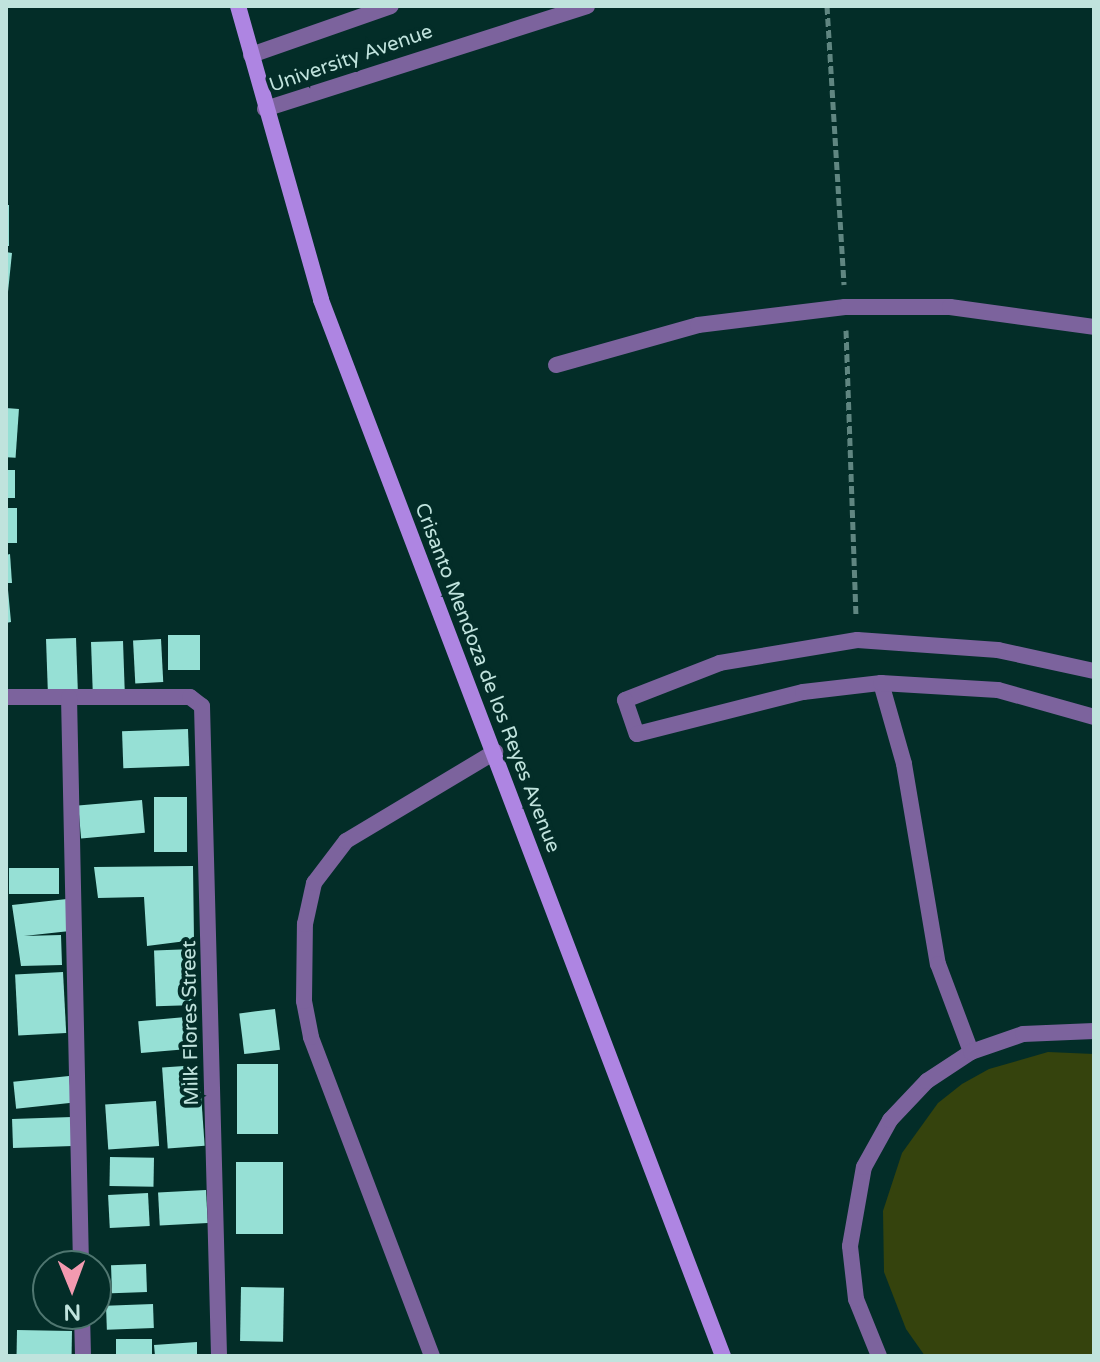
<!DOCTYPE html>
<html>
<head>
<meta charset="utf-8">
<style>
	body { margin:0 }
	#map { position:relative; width:1100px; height:1362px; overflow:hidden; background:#032d28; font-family:"Varela Round",sans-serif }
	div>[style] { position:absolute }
	.green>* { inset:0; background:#35430d }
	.building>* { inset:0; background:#96e0d5; transform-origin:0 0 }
	.path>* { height:5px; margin-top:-2.5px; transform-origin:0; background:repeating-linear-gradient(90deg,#608681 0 8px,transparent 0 12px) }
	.service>* { height:16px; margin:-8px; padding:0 8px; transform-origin:8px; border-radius:8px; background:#7c639d }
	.minor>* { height:16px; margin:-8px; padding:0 8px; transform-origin:8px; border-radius:8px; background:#7c639d }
	.tertiary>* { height:16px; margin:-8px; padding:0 8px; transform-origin:8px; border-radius:8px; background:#7c639d }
	.secondary>* { height:16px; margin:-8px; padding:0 8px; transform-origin:8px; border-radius:8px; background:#ae85e2 }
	span { translate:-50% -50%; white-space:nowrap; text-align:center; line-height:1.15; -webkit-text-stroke:8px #032d28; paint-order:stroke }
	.street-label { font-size:20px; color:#c0e3dd }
	.frame { position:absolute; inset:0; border:8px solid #c0e3dd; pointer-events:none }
	.north { position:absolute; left:32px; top:1250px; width:80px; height:80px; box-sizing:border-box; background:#032d28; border:2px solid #4f7670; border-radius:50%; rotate:179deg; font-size:22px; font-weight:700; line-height:32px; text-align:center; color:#c0e3dd }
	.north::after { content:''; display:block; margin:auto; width:28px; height:36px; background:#f29ab0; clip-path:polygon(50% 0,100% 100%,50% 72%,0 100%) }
</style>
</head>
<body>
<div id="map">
	<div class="green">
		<div style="clip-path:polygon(1048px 1052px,1094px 1054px,1094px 1356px,925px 1356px,906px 1329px,884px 1272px,883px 1211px,902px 1153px,938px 1103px,962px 1084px,989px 1069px)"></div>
	</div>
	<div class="building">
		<div style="left:6px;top:205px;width:3px;height:41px"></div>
		<div style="clip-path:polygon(6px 252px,12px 253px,8px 292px,6px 292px)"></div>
		<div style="left:6px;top:408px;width:13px;height:49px;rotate:4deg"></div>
		<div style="left:6px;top:470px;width:9px;height:28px"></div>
		<div style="left:6px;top:508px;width:11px;height:35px"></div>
		<div style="clip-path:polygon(10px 554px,12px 583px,6px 583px,6px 555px)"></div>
		<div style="clip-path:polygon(8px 590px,11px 622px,6px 623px,6px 591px)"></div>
		<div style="left:200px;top:635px;width:35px;height:32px;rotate:90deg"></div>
		<div style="left:76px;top:638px;width:53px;height:30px;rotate:88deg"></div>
		<div style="left:161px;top:639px;width:43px;height:28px;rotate:87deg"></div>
		<div style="left:123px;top:641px;width:50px;height:32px;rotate:88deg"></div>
		<div style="left:188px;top:729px;width:37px;height:66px;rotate:88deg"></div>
		<div style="left:187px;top:797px;width:55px;height:33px;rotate:90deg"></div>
		<div style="left:142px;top:800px;width:33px;height:64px;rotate:85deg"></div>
		<div style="clip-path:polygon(193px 866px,194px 940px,147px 946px,144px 897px,98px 898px,94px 867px)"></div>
		<div style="left:59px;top:868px;width:26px;height:50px;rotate:90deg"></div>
		<div style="clip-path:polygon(67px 899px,70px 931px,24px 936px,61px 935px,62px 965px,21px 966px,12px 905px)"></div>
		<div style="left:194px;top:949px;width:56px;height:40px;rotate:88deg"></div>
		<div style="left:63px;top:972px;width:61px;height:48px;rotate:87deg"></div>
		<div style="left:275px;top:1009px;width:41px;height:36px;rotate:83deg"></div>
		<div style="left:197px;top:1016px;width:32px;height:59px;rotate:85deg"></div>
		<div style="left:237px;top:1064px;width:41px;height:70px"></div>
		<div style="left:199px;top:1065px;width:81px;height:37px;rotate:86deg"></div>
		<div style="left:69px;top:1076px;width:27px;height:56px;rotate:84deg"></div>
		<div style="left:156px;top:1101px;width:45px;height:51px;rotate:86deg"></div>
		<div style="left:72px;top:1117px;width:29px;height:60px;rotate:88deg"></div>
		<div style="left:110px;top:1157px;width:44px;height:29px;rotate:1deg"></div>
		<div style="left:236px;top:1162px;width:47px;height:72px"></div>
		<div style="left:206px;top:1190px;width:33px;height:48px;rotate:87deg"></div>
		<div style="left:148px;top:1193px;width:33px;height:40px;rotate:87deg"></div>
		<div style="left:146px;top:1264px;width:28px;height:35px;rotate:88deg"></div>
		<div style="left:241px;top:1287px;width:43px;height:54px;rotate:1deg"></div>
		<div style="left:153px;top:1304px;width:24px;height:47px;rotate:88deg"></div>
		<div style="left:17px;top:1330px;width:55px;height:26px;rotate:1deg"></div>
		<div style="left:116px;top:1339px;width:36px;height:17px"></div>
		<div style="clip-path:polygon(197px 1342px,197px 1356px,155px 1356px,154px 1345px)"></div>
	</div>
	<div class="path">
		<div style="left:827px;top:6px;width:279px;rotate:86.5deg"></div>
		<div style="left:846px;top:330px;width:286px;rotate:88deg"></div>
	</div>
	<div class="service">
		<div style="left:881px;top:683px;width:84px;rotate:74.1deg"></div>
		<div style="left:904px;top:764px;width:203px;rotate:80.4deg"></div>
		<div style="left:938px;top:964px;width:94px;rotate:69.4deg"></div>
		<div style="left:879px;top:1356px;width:61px;rotate:-112deg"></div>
		<div style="left:856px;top:1299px;width:53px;rotate:-96.5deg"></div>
		<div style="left:850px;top:1246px;width:80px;rotate:-80deg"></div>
		<div style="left:864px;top:1167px;width:54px;rotate:-61deg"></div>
		<div style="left:890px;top:1120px;width:54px;rotate:-46.5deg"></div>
		<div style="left:927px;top:1081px;width:53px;rotate:-33.4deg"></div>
		<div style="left:971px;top:1052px;width:55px;rotate:-19.1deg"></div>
		<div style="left:1023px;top:1034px;width:71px;rotate:-2.4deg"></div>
	</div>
	<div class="minor">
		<div style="left:556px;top:365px;width:148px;rotate:-15.7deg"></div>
		<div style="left:698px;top:325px;width:148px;rotate:-7deg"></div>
		<div style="left:845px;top:307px;width:105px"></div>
		<div style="left:950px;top:307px;width:145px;rotate:7.9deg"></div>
		<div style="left:1094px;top:671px;width:98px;rotate:-167.7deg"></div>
		<div style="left:998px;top:650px;width:141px;rotate:-175.9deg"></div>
		<div style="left:857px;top:640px;width:139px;rotate:170.5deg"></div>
		<div style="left:720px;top:663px;width:102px;rotate:158.7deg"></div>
		<div style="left:625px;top:700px;width:36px;rotate:71deg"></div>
		<div style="left:637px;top:734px;width:171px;rotate:-14.2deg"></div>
		<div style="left:803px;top:692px;width:79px;rotate:-6.6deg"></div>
		<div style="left:881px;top:683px;width:117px;rotate:3.4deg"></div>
		<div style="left:998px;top:690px;width:100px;rotate:15.7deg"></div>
		<div style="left:6px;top:697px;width:184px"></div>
		<div style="left:190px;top:697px;width:15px;rotate:37deg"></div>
		<div style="left:202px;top:706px;width:650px;rotate:88.5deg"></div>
		<div style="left:69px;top:697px;width:569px;rotate:88.79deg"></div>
		<div style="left:82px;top:1314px;width:42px;rotate:88.6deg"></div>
		<div style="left:432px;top:1356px;width:341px;rotate:-110.8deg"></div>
		<div style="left:311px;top:1037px;width:37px;rotate:-101deg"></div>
		<div style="left:304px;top:1001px;width:77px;rotate:-89.3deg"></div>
		<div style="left:305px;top:924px;width:42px;rotate:-77.6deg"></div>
		<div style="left:314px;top:883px;width:53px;rotate:-52.7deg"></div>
		<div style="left:346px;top:841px;width:174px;rotate:-30.9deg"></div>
	</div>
	<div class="tertiary">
		<div style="left:251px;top:55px;width:148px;rotate:-19.3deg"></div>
		<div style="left:265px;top:109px;width:338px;rotate:-17.7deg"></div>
	</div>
	<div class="secondary">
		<div style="left:238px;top:6px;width:305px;rotate:74.2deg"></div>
		<div style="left:321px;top:300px;width:1130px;rotate:69.16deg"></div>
	</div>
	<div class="street-label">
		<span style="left:351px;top:59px;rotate:-19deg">University Avenue</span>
		<span style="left:487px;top:678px;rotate:69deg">Crisanto Mendoza de los Reyes Avenue</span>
		<span style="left:191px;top:1023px;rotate:-91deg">Milk Flores Street</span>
	</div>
	<div class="frame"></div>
	<div class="north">N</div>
</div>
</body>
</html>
